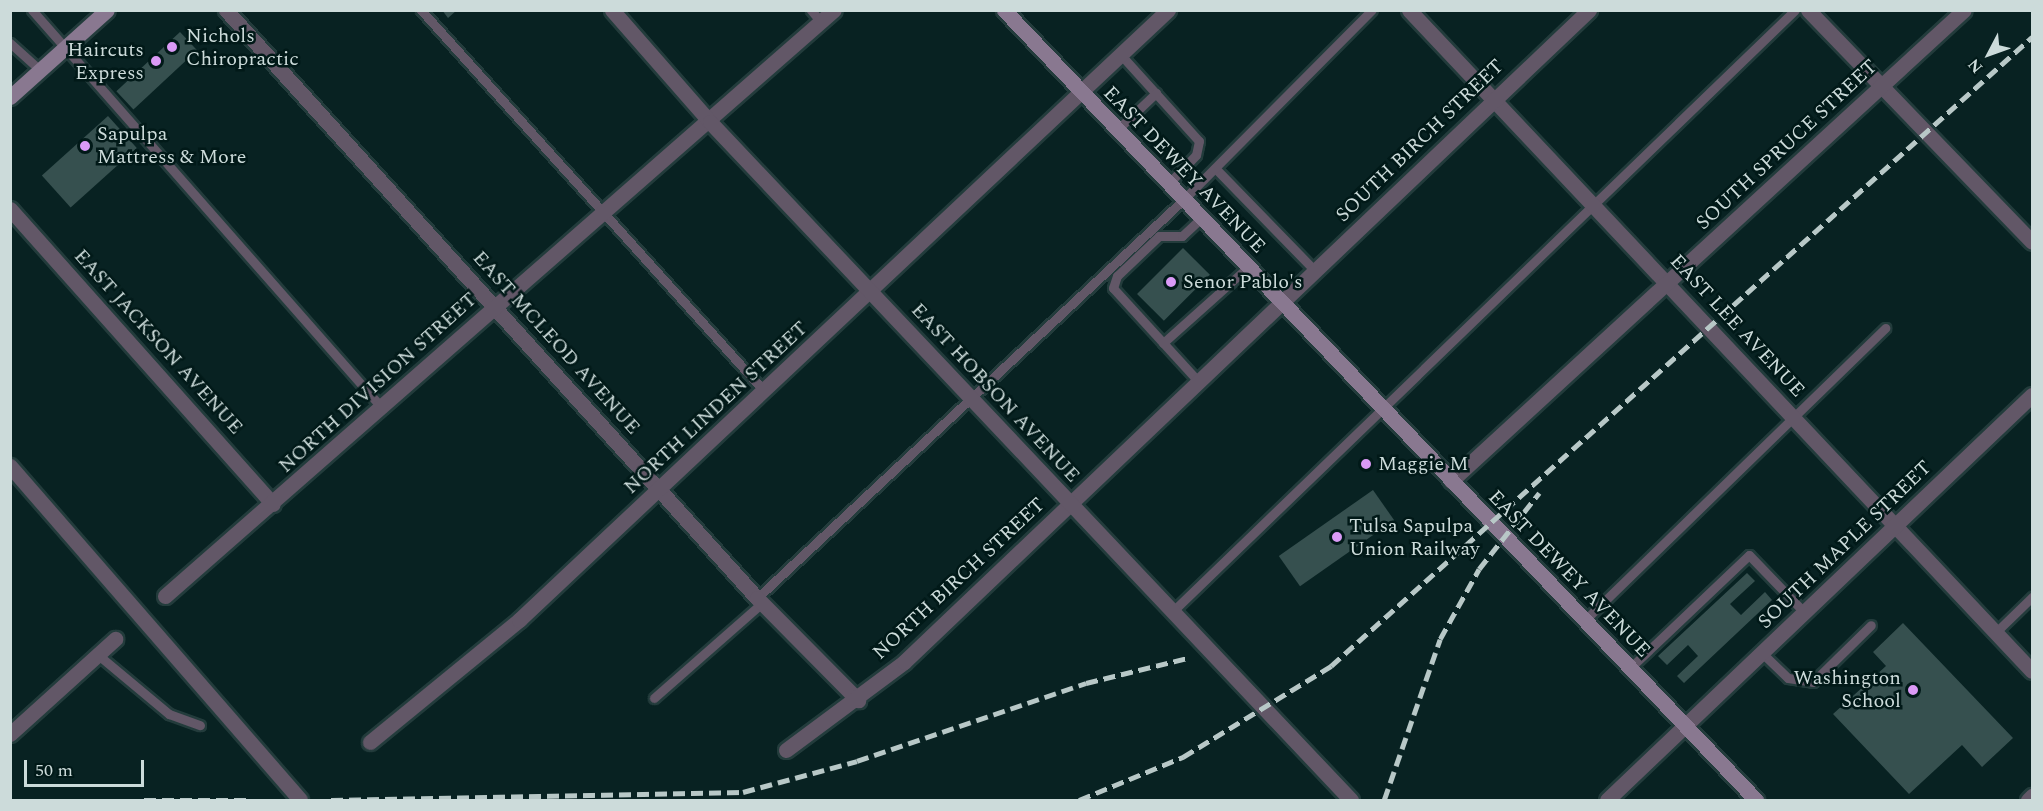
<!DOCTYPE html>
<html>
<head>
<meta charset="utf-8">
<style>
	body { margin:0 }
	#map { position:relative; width:2043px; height:811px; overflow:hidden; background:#082222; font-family:Spectral,serif }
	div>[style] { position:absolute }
	.building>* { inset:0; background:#36504f; transform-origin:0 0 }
	.roads { filter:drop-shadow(2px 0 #233c3c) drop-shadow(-2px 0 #233c3c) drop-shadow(0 2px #233c3c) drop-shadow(0 -2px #233c3c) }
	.service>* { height:9px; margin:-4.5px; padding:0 4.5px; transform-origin:4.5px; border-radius:4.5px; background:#625767 }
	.minor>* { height:15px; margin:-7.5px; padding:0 7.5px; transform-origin:7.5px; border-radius:7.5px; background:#625767 }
	.tertiary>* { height:15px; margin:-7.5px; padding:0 7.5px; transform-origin:7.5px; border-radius:7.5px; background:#625767 }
	.secondary>* { height:15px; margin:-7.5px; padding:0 7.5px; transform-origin:7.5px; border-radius:7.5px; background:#897890 }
	.rail>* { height:4.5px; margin-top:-2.25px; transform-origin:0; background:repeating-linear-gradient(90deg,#b8c8c7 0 12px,transparent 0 18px) }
	.dots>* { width:16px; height:16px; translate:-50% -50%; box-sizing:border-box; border:3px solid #011918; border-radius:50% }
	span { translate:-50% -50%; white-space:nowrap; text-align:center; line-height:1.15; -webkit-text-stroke:5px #011918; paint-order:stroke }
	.poi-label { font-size:20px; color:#ccdbda }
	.left { translate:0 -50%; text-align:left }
	.right { translate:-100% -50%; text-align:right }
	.street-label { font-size:20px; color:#ccdbda }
	.frame { position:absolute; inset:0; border:12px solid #ccdbda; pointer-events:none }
	.north { position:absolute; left:1959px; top:24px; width:60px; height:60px; -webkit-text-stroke:4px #011918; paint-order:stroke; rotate:229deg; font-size:16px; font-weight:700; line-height:24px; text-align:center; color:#ccdbda }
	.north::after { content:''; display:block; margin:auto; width:21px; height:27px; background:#ccdbda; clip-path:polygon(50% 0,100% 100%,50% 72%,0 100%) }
	.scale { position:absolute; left:24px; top:760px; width:120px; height:27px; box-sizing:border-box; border:3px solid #ccdbda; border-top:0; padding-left:8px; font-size:18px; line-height:21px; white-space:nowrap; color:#ccdbda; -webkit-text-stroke:4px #011918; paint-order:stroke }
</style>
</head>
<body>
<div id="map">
	<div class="building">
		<div style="clip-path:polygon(442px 10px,457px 10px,448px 18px)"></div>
		<div style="left:180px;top:32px;width:25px;height:87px;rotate:47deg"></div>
		<div style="left:108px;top:116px;width:43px;height:89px;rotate:48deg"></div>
		<div style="left:1183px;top:248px;width:38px;height:65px;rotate:45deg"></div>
		<div style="left:1373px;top:490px;width:37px;height:115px;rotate:55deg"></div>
		<div style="clip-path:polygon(1747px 573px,1755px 581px,1730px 604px,1741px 615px,1765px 592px,1772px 600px,1684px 683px,1677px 676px,1698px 656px,1688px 645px,1667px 665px,1658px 656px)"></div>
		<div style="clip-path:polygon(1903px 623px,2013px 738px,1982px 767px,1962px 745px,1909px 794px,1833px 714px,1886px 666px,1873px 652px)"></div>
	</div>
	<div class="roads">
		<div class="service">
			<div style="left:32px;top:10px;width:531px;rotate:48.66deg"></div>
			<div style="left:421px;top:10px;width:513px;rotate:48deg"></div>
			<div style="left:811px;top:10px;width:16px;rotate:50deg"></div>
			<div style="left:10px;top:43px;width:40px;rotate:42deg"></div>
			<div style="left:1121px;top:55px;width:116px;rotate:47.8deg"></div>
			<div style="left:1199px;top:141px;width:14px;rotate:102deg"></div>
			<div style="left:1196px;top:155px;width:40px;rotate:134deg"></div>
			<div style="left:1117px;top:130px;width:54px;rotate:-43.5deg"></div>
			<div style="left:1215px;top:168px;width:145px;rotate:45.8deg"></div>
			<div style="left:1163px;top:343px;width:114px;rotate:-41.8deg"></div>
			<div style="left:1198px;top:381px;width:126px;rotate:-132.4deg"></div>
			<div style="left:1113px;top:288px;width:13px;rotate:-72deg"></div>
			<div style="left:1117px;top:276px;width:58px;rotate:-43.6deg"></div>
			<div style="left:1159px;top:236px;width:23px"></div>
			<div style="left:1182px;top:236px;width:26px;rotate:-43deg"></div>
			<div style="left:757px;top:598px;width:583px;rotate:-43.05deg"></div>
			<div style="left:1183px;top:200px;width:268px;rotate:-45.2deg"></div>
			<div style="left:1172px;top:612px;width:866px;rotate:-44.02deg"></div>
			<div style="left:1585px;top:620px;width:419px;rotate:-44.2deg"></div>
			<div style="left:1995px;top:633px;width:52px;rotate:-44.2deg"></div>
			<div style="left:1762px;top:653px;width:36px;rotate:44deg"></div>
			<div style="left:1788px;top:678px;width:25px;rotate:9deg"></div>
			<div style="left:1813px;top:682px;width:81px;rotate:-44.5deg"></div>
			<div style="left:97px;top:654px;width:94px;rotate:39.8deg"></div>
			<div style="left:169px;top:714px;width:33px;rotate:20deg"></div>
			<div style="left:1630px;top:668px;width:164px;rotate:-43.5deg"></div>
			<div style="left:1749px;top:555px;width:81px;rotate:46deg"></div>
			<div style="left:654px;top:698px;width:144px;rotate:-41.3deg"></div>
		</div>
		<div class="minor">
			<div style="left:226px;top:10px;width:792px;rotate:47.92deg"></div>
			<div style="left:757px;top:598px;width:144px;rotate:45.3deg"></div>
			<div style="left:1409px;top:10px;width:908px;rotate:46.7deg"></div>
			<div style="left:1808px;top:10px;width:322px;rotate:46deg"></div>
			<div style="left:10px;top:209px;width:395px;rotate:48.3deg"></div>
			<div style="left:1451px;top:481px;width:696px;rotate:-42.56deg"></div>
			<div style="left:165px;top:596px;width:889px;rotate:-41.22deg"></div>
			<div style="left:10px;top:734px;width:142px;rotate:-42.1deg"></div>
			<div style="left:370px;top:742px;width:193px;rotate:-39.3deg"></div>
			<div style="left:519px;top:620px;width:891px;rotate:-43.23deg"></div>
			<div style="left:786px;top:750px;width:147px;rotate:-36.7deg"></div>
			<div style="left:904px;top:662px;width:946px;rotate:-43.59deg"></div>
			<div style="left:1607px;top:800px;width:587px;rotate:-43.62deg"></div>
			<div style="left:2028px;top:800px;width:6px;rotate:-45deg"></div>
		</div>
		<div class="tertiary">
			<div style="left:612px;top:10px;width:149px;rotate:48.8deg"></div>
			<div style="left:710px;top:122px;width:933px;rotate:46.61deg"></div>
			<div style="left:10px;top:466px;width:442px;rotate:49deg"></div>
		</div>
		<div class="secondary">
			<div style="left:1004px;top:10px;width:1091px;rotate:46.41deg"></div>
			<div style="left:10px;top:97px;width:130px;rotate:-41.9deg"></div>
		</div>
	</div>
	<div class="rail">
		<div style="left:144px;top:800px;width:108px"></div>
		<div style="left:331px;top:800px;width:412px;rotate:-1.1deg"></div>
		<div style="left:743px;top:792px;width:118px;rotate:-15.2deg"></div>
		<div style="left:857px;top:761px;width:242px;rotate:-18.8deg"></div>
		<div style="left:1086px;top:683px;width:105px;rotate:-13.8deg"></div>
		<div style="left:1079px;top:800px;width:113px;rotate:-22.5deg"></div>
		<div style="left:1183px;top:757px;width:174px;rotate:-31.6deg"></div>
		<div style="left:1331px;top:666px;width:942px;rotate:-41.9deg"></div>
		<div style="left:1384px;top:800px;width:170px;rotate:-70.8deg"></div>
		<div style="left:1440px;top:639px;width:80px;rotate:-60.9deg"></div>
		<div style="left:1479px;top:569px;width:97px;rotate:-51.7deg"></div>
	</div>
	<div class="dots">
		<div style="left:172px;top:47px;background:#da9af6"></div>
		<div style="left:156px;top:61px;background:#da9af6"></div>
		<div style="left:85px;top:146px;background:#da9af6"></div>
		<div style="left:1171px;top:282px;background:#da9af6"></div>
		<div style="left:1366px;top:464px;background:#da9af6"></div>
		<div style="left:1337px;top:537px;background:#da9af6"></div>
		<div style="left:1913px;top:690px;background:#da9af6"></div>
	</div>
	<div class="poi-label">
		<span class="left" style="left:186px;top:48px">Nichols<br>Chiropractic</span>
		<span class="right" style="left:144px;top:62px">Haircuts<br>Express</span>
		<span class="left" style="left:97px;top:146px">Sapulpa<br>Mattress &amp; More</span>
		<span class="left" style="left:1183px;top:282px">Senor Pablo's</span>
		<span class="left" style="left:1378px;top:464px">Maggie M</span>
		<span class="left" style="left:1349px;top:538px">Tulsa Sapulpa<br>Union Railway</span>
		<span class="right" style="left:1901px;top:690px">Washington<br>School</span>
	</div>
	<div class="street-label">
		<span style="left:1420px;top:141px;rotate:-44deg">SOUTH BIRCH STREET</span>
		<span style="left:1787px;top:145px;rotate:-43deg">SOUTH SPRUCE STREET</span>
		<span style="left:1184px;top:170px;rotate:46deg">EAST DEWEY AVENUE</span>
		<span style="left:1737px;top:326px;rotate:47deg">EAST LEE AVENUE</span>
		<span style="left:158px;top:342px;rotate:48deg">EAST JACKSON AVENUE</span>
		<span style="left:556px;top:343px;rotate:48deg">EAST MCLEOD AVENUE</span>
		<span style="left:378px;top:383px;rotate:-42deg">NORTH DIVISION STREET</span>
		<span style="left:995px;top:393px;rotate:47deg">EAST HOBSON AVENUE</span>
		<span style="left:716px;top:408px;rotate:-43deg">NORTH LINDEN STREET</span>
		<span style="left:1845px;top:545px;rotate:-44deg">SOUTH MAPLE STREET</span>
		<span style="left:1569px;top:574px;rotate:46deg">EAST DEWEY AVENUE</span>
		<span style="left:959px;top:579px;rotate:-43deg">NORTH BIRCH STREET</span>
	</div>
	<div class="frame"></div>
	<div class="north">N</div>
	<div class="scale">50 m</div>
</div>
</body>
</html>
